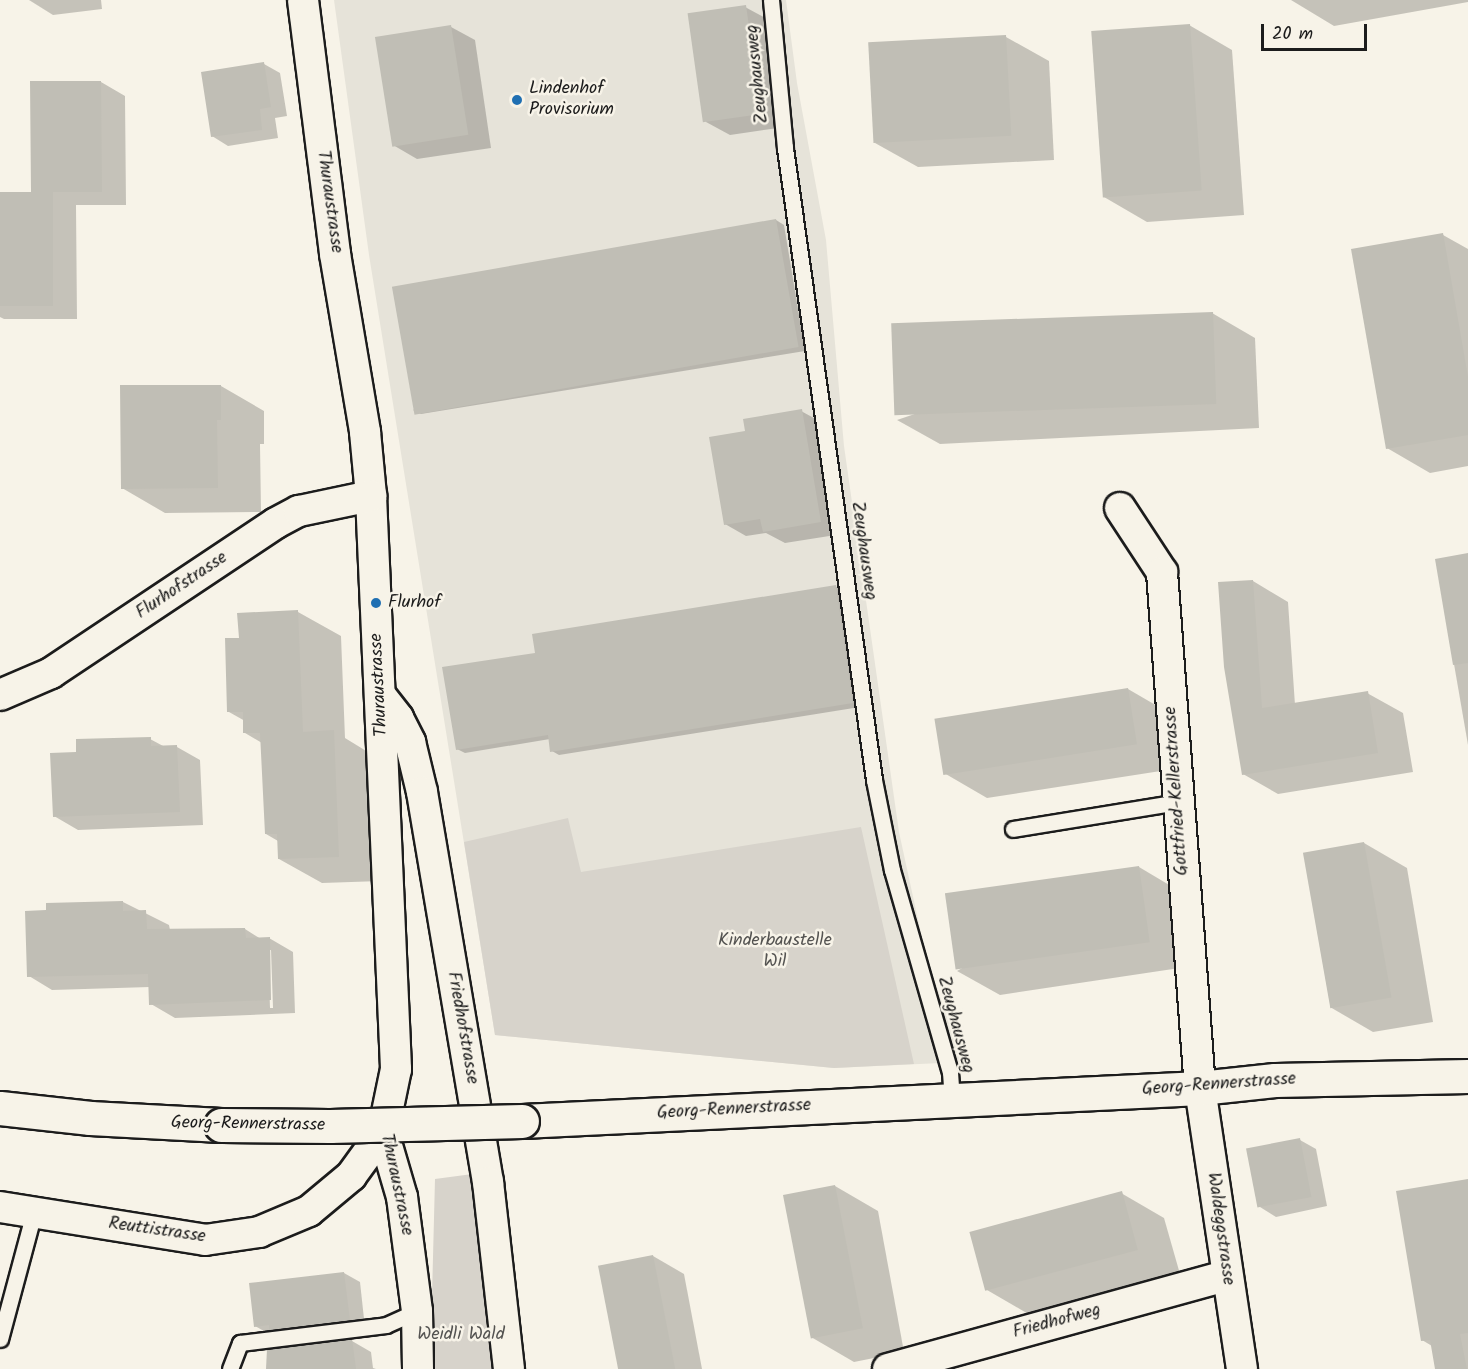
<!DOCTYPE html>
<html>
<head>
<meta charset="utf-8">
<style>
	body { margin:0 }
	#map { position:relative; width:1468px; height:1369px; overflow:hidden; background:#f7f3e8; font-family:Kalam,sans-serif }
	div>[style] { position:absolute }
	.built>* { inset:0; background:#e6e3d9 }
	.green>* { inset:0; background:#d7d3cb }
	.shadow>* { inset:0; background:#0003 }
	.building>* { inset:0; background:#c0beb5; transform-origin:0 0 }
	.roads { filter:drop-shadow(2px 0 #1c1c1c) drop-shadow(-2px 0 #1c1c1c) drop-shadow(0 2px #1c1c1c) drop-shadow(0 -2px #1c1c1c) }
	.service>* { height:15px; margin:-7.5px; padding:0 7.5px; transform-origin:7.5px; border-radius:7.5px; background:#f7f3e8 }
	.minor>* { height:30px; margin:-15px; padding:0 15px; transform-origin:15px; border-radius:15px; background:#f7f3e8 }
	.primary>* { height:33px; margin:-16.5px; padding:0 16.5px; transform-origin:16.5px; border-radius:16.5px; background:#f7f3e8 }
	.bridges { filter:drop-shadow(2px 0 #1c1c1c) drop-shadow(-2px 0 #1c1c1c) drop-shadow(0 2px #1c1c1c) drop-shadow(0 -2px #1c1c1c) }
	.primary-bridge>* { height:33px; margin:-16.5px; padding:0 16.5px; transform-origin:16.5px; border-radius:16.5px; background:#f7f3e8 }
	.dots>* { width:16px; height:16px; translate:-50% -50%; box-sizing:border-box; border:3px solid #f7f3e8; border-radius:50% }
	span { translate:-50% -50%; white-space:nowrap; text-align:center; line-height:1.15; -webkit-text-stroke:5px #f7f3e8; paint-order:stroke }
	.street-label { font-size:18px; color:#1c1c1c }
	.poi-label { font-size:18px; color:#1c1c1c }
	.left { translate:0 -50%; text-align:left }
	.park-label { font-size:18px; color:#545351 }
	.scale { position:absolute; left:1261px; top:24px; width:106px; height:27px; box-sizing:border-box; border:3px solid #1c1c1c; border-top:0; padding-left:8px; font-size:18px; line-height:21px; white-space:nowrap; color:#1c1c1c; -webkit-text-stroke:4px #f7f3e8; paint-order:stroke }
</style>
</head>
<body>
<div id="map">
	<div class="built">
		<div style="clip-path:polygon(334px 0,786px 0,797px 83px,826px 240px,844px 446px,899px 832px,925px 952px,962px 1062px,834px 1068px,495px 1035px,369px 255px)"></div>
	</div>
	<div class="green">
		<div style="clip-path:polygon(568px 818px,581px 872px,861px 827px,914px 1064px,834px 1068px,495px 1035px,464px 842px)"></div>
		<div style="clip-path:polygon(480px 1173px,494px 1369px,410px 1369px,431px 1335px,435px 1179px)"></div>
	</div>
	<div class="shadow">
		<div style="clip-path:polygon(29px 0,101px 0,102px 9px,53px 15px)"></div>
		<div style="clip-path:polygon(1291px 0,1468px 0,1468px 2px,1334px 26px)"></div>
		<div style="clip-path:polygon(745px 7px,769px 20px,785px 127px,730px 135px,706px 122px)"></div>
		<div style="clip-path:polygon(1189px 25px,1232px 50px,1244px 215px,1147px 222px,1104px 197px)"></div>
		<div style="clip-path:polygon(451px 27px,475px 40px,491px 148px,417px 159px,393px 145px)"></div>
		<div style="clip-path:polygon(1006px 37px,1049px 61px,1054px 160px,918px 167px,875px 143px)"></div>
		<div style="clip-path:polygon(264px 64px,280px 73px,287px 116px,275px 118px,278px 138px,228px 146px,212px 136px)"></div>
		<div style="clip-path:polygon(101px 82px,125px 96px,126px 205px,76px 205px,77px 319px,4px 319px,0 317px,0 194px,32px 193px)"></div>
		<div style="clip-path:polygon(776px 220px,784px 225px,805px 351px,421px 414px,413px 410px)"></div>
		<div style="clip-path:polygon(1443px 235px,1468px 249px,1468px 466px,1430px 473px,1387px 448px)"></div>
		<div style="clip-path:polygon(1212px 313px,1255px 338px,1259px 428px,940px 444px,897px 420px)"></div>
		<div style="clip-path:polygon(221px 386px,264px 411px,264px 444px,260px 444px,261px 512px,165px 513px,122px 488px)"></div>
		<div style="clip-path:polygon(801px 411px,823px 423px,842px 534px,785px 543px,766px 533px,746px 536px,725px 524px,747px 432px)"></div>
		<div style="clip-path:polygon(1468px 555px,1468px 745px,1436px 560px)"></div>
		<div style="clip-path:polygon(1253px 581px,1288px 602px,1295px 705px,1367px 693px,1403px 713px,1413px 772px,1278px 794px,1243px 774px)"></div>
		<div style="clip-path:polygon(836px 587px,844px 591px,860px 707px,559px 755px,552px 751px,550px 739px,465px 753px,457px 749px,536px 654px)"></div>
		<div style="clip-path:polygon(298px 612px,341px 636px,345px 738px,376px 757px,381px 881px,322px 883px,279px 859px,278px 841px,266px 834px,262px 743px,245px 733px,245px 721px,229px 712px,240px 639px,239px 614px)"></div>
		<div style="clip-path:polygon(1128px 689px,1171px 714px,1180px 768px,987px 798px,944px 773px)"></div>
		<div style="clip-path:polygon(150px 739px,165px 747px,177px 747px,200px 760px,203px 825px,78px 830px,54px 816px,77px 753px)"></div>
		<div style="clip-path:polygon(1364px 843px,1407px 868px,1433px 1022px,1373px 1032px,1330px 1007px)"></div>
		<div style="clip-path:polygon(1139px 867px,1181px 892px,1193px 966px,1000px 995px,957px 971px)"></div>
		<div style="clip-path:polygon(evenodd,123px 902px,169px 925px,170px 930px,245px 929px,261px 939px,269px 938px,293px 952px,295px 1013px,175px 1018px,151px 1004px,150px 987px,52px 990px,29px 976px,123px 902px,268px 950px,271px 950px,273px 1008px,270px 1008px,268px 950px)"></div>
		<div style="clip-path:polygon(1300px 1140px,1316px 1149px,1327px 1206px,1276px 1217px,1260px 1207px)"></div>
		<div style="clip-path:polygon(1468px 1182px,1468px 1369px,1436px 1369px,1432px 1346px,1422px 1340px)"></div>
		<div style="clip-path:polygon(835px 1186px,878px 1211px,904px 1352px,854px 1362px,811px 1337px)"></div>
		<div style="clip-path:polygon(1121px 1193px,1164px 1218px,1180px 1274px,1030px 1315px,987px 1290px)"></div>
		<div style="clip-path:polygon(653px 1256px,684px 1274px,702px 1369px,619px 1369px,600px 1266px)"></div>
		<div style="clip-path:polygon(344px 1273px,360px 1282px,365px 1328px,271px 1335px,255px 1326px)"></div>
		<div style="clip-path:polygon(352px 1341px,371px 1352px,373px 1368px,376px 1369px,267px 1369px)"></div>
	</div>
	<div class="building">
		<div style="left:746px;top:5px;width:110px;height:59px;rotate:82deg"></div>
		<div style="left:1190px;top:24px;width:167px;height:99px;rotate:86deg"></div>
		<div style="left:451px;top:25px;width:111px;height:77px;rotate:81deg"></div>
		<div style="left:1006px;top:35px;width:101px;height:138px;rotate:87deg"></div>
		<div style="clip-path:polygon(264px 62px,271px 107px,260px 109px,262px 130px,211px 137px,201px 72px)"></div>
		<div style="clip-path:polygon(30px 81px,101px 81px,102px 192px,53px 192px,53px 306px,0 306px,0 192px,31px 192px)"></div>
		<div style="left:776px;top:219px;width:130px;height:390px;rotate:80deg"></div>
		<div style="clip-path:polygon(1443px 233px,1468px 377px,1468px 435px,1386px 449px,1351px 249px)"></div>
		<div style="left:1213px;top:312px;width:92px;height:322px;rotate:88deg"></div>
		<div style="clip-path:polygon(120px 385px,221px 385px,221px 420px,217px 420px,218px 488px,121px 489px)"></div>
		<div style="clip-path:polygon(802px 409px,821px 522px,763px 532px,760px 519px,724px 525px,709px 437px,745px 431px,743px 419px)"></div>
		<div style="clip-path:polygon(1468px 553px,1468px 663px,1453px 665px,1435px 559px)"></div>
		<div style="clip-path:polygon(1253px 580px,1262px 708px,1368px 691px,1378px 753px,1242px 775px,1224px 667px,1218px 582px)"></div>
		<div style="clip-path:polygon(836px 585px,853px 703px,550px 752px,548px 735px,456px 750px,442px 667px,535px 653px,532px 634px)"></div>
		<div style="clip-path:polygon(298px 610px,303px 732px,334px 730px,339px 857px,278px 859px,277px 834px,265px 834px,260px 733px,243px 733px,243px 712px,227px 712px,225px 638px,239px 638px,237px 613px)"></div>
		<div style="left:1128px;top:688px;width:57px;height:196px;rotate:81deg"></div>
		<div style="clip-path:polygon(151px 737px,151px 746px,177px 745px,180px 812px,53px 817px,50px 753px,76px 752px,76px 739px)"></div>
		<div style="left:1364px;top:842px;width:158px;height:62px;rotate:80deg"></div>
		<div style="left:1139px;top:866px;width:77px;height:196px;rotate:82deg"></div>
		<div style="clip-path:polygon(123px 901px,123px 911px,146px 910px,147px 929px,245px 928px,246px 938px,270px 937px,271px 1000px,149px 1005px,148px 974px,27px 977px,25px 911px,46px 910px,46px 903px)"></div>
		<div style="left:1300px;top:1138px;width:60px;height:55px;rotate:79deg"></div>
		<div style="clip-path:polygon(1468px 1179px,1468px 1333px,1460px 1334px,1467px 1369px,1435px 1369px,1430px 1340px,1421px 1341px,1396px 1191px)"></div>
		<div style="left:835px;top:1185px;width:146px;height:53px;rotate:79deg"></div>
		<div style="left:1122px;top:1191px;width:61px;height:158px;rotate:75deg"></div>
		<div style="left:653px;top:1255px;width:116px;height:56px;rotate:79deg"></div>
		<div style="clip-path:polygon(344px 1272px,350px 1320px,269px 1330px,269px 1325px,254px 1327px,249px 1283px)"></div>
		<div style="clip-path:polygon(352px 1339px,356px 1369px,266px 1369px,267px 1349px)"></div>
	</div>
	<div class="roads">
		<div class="service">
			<div style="left:771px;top:0;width:149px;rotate:84.6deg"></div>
			<div style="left:785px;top:148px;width:638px;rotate:81.98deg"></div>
			<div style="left:874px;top:780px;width:92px;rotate:78.7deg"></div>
			<div style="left:892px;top:870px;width:210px;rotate:74deg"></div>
			<div style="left:950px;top:1072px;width:28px;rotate:86deg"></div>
			<div style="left:1013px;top:829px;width:167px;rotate:-9.3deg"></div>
			<div style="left:0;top:1339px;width:131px;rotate:-75deg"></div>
			<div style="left:230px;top:1369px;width:28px;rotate:-69deg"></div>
			<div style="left:240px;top:1343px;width:147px;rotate:-7deg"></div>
			<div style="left:386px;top:1325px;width:34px;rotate:-24deg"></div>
		</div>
		<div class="minor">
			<div style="left:303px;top:0;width:256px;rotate:82.8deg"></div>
			<div style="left:335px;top:254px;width:181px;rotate:80.4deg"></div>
			<div style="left:365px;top:432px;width:64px;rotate:84.6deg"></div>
			<div style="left:371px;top:496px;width:574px;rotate:87.5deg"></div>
			<div style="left:396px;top:1069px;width:64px;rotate:101.7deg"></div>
			<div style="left:383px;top:1132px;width:68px;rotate:73.7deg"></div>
			<div style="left:402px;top:1197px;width:115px;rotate:82.5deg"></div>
			<div style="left:417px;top:1311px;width:58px;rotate:89deg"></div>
			<div style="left:1120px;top:508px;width:77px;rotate:56.7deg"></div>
			<div style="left:1162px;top:572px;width:517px;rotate:85.79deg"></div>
			<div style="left:1200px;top:1088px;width:284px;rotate:81.5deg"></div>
			<div style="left:0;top:695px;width:56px;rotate:-23.3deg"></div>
			<div style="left:51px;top:673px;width:270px;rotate:-33.7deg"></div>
			<div style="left:276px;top:523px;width:26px;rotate:-28deg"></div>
			<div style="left:299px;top:511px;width:74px;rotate:-11.8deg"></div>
			<div style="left:381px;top:696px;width:28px;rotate:52deg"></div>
			<div style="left:398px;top:718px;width:27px;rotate:63deg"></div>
			<div style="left:410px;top:742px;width:51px;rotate:76.5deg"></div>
			<div style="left:422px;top:792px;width:396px;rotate:80.4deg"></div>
			<div style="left:488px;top:1182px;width:188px;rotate:83.6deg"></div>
			<div style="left:0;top:1207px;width:208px;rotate:9.1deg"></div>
			<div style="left:205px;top:1240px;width:55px;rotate:-8.4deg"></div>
			<div style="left:259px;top:1232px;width:54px;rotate:-22.8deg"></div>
			<div style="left:309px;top:1211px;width:55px;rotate:-39.8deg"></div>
			<div style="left:351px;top:1176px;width:54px;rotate:-54deg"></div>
			<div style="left:888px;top:1369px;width:351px;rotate:-15.4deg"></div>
		</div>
		<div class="primary">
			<div style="left:0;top:1108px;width:91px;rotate:6.3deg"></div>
			<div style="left:90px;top:1118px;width:131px;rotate:3.1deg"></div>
			<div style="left:522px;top:1121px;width:679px;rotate:-2.79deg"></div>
			<div style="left:1200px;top:1088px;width:75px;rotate:-6.1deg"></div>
			<div style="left:1275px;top:1080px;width:193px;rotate:-1.2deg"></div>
		</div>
	</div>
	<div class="bridges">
		<div class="primary-bridge">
			<div style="left:221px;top:1125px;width:109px;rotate:0.5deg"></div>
			<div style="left:330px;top:1126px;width:192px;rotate:-1.5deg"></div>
		</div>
	</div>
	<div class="dots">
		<div style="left:517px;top:100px;background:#1f6fb2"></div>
		<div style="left:376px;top:603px;background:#1f6fb2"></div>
	</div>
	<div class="street-label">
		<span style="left:758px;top:74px;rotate:-96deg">Zeughausweg</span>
		<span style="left:329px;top:202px;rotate:82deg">Thuraustrasse</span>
		<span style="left:863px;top:551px;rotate:82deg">Zeughausweg</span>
		<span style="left:182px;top:586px;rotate:-34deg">Flurhofstrasse</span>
		<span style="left:380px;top:685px;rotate:-93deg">Thuraustrasse</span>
		<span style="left:1177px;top:791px;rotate:-94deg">Gottfried-Kellerstrasse</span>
		<span style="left:955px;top:1025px;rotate:75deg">Zeughausweg</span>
		<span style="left:462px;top:1028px;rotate:80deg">Friedhofstrasse</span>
		<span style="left:1219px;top:1085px;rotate:-4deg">Georg-Rennerstrasse</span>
		<span style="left:734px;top:1110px;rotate:-3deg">Georg-Rennerstrasse</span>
		<span style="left:248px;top:1125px;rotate:1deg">Georg-Rennerstrasse</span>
		<span style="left:396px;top:1185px;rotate:78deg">Thuraustrasse</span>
		<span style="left:1220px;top:1229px;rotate:82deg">Waldeggstrasse</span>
		<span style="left:157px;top:1231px;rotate:8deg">Reuttistrasse</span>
		<span style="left:1057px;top:1322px;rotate:-15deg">Friedhofweg</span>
	</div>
	<div class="poi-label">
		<span class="left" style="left:529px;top:100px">Lindenhof<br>Provisorium</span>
		<span class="left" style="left:388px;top:603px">Flurhof</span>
	</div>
	<div class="park-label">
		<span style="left:775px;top:952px">Kinderbaustelle<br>Wil</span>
		<span style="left:461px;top:1335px">Weidli Wald</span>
	</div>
	<div class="scale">20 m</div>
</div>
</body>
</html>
